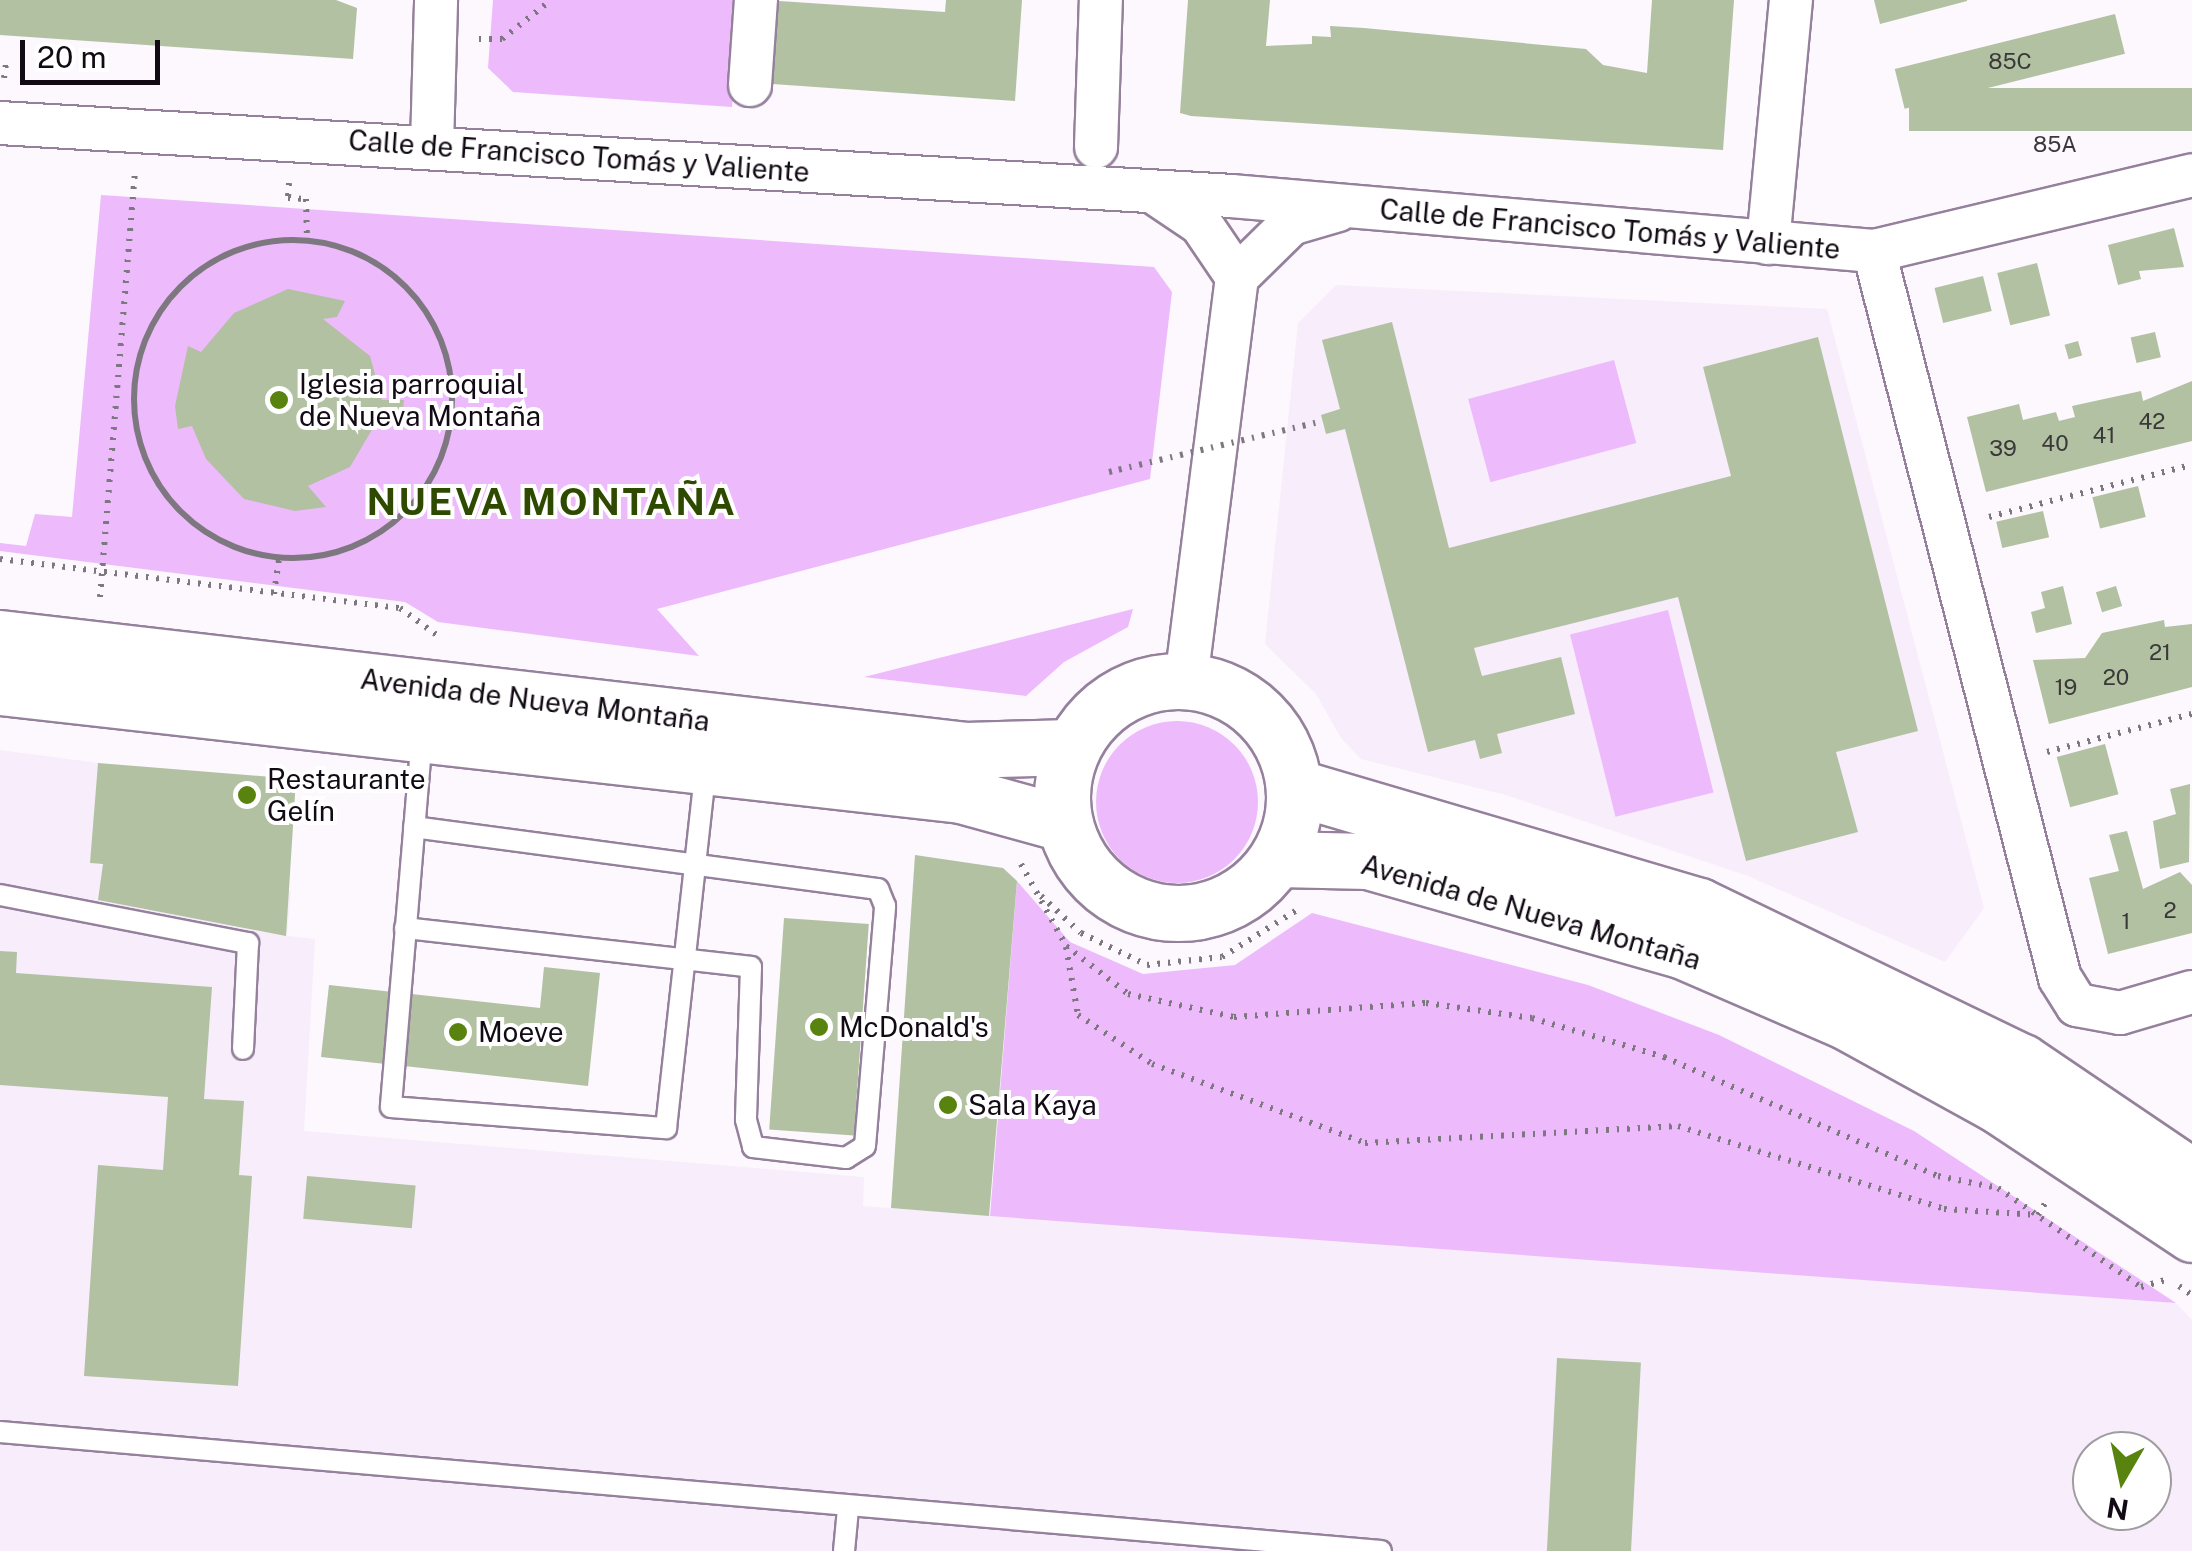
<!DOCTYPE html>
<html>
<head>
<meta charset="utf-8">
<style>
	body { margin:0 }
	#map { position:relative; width:2192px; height:1551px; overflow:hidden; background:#fcf8fe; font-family:"Public Sans",sans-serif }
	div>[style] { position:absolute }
	.built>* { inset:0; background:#f8edfb }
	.green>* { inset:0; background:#edbafc; transform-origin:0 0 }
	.round { border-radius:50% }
	.building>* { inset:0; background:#b1c1a2; transform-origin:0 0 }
	.path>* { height:6px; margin-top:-3px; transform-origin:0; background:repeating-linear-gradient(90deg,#7d777f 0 2.5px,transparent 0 10.5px) }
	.path>.ring { margin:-3px; padding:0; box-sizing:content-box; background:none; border:6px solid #7d777f; border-radius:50% }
	.roads { filter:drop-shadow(2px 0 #95819c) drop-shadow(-2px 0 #95819c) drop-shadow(0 2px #95819c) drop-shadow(0 -2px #95819c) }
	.lane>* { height:20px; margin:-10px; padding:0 10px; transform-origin:10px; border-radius:10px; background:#fff }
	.street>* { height:42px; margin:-21px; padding:0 21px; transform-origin:21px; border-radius:21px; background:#fff }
	.secondary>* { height:55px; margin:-27.5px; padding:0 27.5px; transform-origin:27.5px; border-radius:27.5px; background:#fff }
	.secondary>.ring { margin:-27.5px; padding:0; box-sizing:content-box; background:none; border:55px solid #fff; border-radius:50% }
	.path-bridge>* { height:6px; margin-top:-3px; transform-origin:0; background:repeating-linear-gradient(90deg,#7d777f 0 2.5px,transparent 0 10.5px) }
	.dots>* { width:28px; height:28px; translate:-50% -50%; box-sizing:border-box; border:5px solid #fff; border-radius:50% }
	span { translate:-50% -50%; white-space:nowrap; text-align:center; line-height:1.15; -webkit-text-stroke:8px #fff; paint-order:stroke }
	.number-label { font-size:22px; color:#3a3838 }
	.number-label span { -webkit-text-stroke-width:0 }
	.street-label { font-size:28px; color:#120a14 }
	.poi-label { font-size:28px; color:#120a14 }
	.left { translate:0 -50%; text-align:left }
	.district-label { font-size:38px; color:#2e4900; font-weight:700; letter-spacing:2.5px }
	.north { position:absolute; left:2072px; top:1431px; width:100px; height:100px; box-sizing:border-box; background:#fff; border:2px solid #a09da1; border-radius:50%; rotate:189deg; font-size:28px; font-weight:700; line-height:40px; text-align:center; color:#120a14 }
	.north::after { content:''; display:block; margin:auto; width:35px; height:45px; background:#58830e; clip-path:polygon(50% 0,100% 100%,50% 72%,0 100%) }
	.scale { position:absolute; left:20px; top:40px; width:140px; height:45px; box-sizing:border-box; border:5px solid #120a14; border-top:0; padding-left:12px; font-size:30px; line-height:35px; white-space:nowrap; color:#120a14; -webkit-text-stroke:8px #fff; paint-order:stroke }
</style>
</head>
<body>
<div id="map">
	<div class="built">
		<div style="clip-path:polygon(1336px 285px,1827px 309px,1984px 908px,1945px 962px,1748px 876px,1506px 795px,1361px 759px,1341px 738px,1316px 694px,1265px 644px,1298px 323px)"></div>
		<div style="clip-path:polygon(evenodd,0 750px,98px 763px,91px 863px,291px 891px,287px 936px,315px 939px,304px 1131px,864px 1177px,863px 1206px,2176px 1303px,2192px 1320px,2192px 1551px,0 1551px,0 750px,2092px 1451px,2152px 1451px,2152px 1511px,2092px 1511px,2092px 1451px)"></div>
	</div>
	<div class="green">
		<div style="clip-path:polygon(493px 0,740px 0,732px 107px,513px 92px,488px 68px)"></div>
		<div style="clip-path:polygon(101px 195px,1154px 267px,1172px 292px,1150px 479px,657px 609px,699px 656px,438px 622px,405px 602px,0 551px,0 543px,26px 546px,35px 514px,72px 517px)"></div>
		<div style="left:1614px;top:360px;width:86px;height:151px;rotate:75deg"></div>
		<div style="clip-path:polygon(1133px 609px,1128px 627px,1064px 662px,1026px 696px,864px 677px)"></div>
		<div style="left:1668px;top:610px;width:188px;height:101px;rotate:76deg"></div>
		<div class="round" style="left:1096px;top:721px;width:162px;height:162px"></div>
		<div style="clip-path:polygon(1017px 881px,1070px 942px,1143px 974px,1235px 965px,1312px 913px,1588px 985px,1719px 1035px,1914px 1131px,2176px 1303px,990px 1216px)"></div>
	</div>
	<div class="building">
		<div style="clip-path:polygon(0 0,336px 0,357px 8px,353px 59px,0 35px)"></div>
		<div style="clip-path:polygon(764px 0,945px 12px,946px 0,1022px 0,1015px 101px,758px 83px)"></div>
		<div style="clip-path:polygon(1188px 0,1270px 0,1266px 46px,1312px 44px,1312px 36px,1331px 37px,1330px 26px,1364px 28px,1586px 49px,1603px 65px,1647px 73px,1652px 0,1734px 0,1723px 150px,1191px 116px,1180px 113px)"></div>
		<div style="clip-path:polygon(1874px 0,1967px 0,1967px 1px,1880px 24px)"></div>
		<div style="left:2115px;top:14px;width:41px;height:227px;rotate:76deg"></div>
		<div style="left:2192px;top:88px;width:43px;height:283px;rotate:90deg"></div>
		<div style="clip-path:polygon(2174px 228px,2184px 267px,2139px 271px,2141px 279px,2118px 285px,2108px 245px)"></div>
		<div style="left:2037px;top:263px;width:54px;height:41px;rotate:76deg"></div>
		<div style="left:1983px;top:276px;width:36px;height:50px;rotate:76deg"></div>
		<div style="clip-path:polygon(288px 289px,345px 301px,337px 317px,323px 319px,370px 356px,382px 400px,404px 400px,402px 421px,380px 416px,350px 467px,308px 486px,326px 507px,295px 511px,244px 499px,206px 459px,192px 426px,178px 429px,175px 406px,188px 346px,201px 352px,234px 313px)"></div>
		<div style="clip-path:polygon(1392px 322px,1449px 548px,1731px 476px,1703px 367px,1818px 337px,1918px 731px,1836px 752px,1858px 832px,1746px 861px,1678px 597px,1474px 648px,1482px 676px,1561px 657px,1575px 714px,1497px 734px,1502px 753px,1480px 759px,1475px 740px,1428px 752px,1345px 429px,1326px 434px,1321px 415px,1340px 409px,1322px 340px)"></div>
		<div style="left:2155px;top:332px;width:26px;height:25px;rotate:77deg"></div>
		<div style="left:2078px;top:341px;width:15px;height:14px;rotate:74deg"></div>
		<div style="clip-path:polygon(2192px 381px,2192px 441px,1986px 492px,1967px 417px,2019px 404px,2023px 420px,2056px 412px,2059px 421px,2075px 417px,2072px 406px,2141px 391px,2143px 401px)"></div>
		<div style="left:2138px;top:486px;width:32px;height:47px;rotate:76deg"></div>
		<div style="left:2043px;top:511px;width:27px;height:48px;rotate:77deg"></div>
		<div style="clip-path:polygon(2063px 586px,2072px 624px,2036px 633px,2031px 612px,2045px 608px,2041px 592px)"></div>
		<div style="left:2116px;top:586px;width:21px;height:21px;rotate:73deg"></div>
		<div style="clip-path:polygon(2164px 620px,2165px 627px,2192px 624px,2192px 687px,2049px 724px,2033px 660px,2085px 658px,2102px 633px)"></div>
		<div style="left:2105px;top:744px;width:52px;height:50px;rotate:75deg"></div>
		<div style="clip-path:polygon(98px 763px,296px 779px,286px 936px,98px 900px,103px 864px,90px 863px)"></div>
		<div style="clip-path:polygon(2190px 784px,2189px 862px,2160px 869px,2153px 821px,2176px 814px,2170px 789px)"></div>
		<div style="clip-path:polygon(2127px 831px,2143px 889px,2180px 872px,2192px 885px,2192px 933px,2108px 954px,2089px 878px,2119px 871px,2109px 835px)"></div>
		<div style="clip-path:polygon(915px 855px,1003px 868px,1017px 881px,989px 1216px,891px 1208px)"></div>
		<div style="left:784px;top:918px;width:85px;height:212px;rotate:4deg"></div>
		<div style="clip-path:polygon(0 951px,17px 952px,16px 973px,212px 987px,204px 1099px,244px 1101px,239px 1175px,252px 1176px,238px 1386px,84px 1376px,98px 1165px,163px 1170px,168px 1097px,0 1085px)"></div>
		<div style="clip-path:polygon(544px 967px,600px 973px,588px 1086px,321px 1057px,329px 985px,540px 1008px)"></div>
		<div style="left:307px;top:1176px;width:109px;height:43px;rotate:5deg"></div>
		<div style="left:1557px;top:1358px;width:84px;height:194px;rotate:3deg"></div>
	</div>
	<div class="path">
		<div style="left:479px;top:39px;width:23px"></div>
		<div style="left:502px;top:39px;width:63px;rotate:-38.5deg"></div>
		<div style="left:4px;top:78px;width:15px;rotate:-82deg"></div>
		<div style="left:289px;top:183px;width:15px;rotate:94deg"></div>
		<div style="left:288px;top:198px;width:18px;rotate:3deg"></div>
		<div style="left:306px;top:199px;width:41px;rotate:88.6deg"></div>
		<div class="ring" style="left:134px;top:240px;width:312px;height:312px"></div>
		<div style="left:1989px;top:517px;width:210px;rotate:-14.4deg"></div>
		<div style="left:0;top:559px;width:403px;rotate:7deg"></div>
		<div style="left:400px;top:608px;width:47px;rotate:36.4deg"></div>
		<div style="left:274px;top:594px;width:37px;rotate:-82deg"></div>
		<div style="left:100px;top:597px;width:424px;rotate:-85.3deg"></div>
		<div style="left:2047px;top:752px;width:150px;rotate:-14.7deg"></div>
		<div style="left:1021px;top:864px;width:94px;rotate:61.2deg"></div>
		<div style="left:1066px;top:946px;width:78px;rotate:37.7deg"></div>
		<div style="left:1128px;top:994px;width:108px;rotate:12.2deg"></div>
		<div style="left:1234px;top:1017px;width:193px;rotate:-4.2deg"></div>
		<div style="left:1426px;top:1003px;width:107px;rotate:8.1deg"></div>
		<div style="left:1532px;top:1018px;width:138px;rotate:16.5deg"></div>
		<div style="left:1664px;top:1057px;width:299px;rotate:23.5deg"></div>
		<div style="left:1938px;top:1176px;width:61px;rotate:11.3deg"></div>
		<div style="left:1998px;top:1188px;width:174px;rotate:34.7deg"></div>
		<div style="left:2141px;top:1287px;width:29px;rotate:-16deg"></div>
		<div style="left:1041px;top:896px;width:54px;rotate:42.8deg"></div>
		<div style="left:1081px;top:933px;width:73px;rotate:25.9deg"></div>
		<div style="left:1147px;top:965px;width:75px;rotate:-6.1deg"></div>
		<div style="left:1222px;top:957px;width:89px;rotate:-32.1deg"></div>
		<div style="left:1066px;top:947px;width:69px;rotate:80deg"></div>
		<div style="left:1078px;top:1015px;width:89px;rotate:33.5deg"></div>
		<div style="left:1152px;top:1064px;width:227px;rotate:20.3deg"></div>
		<div style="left:1365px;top:1143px;width:313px;rotate:-3.1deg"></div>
		<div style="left:1678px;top:1126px;width:279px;rotate:17.3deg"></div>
		<div style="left:1944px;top:1209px;width:94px;rotate:3.7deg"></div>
		<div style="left:2038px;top:1215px;width:17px;rotate:-59deg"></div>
		<div style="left:2179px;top:1286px;width:16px;rotate:35deg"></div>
	</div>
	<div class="roads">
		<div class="lane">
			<div style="left:422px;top:736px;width:372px;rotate:94.8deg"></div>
			<div style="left:391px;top:1107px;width:276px;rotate:4.4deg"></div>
			<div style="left:666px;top:1128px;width:362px;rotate:-83.7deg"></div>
			<div style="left:0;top:895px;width:253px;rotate:11deg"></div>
			<div style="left:248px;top:943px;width:106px;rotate:92.7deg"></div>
			<div style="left:405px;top:928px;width:348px;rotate:6.4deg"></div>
			<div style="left:751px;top:967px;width:153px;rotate:91.9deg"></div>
			<div style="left:746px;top:1120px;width:28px;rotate:75deg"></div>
			<div style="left:753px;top:1147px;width:94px;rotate:6.7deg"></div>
			<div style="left:846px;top:1158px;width:22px;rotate:-32deg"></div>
			<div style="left:865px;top:1146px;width:241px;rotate:-85.2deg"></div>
			<div style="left:885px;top:906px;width:18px;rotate:-112deg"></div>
			<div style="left:878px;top:889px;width:468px;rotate:-172.4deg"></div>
			<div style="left:0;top:1432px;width:1386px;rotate:4.92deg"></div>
			<div style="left:844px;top:1551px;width:42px;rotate:-84.6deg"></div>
		</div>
		<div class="street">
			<div style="left:750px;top:85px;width:85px;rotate:-86deg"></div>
			<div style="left:0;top:123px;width:1233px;rotate:3.39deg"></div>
			<div style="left:1231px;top:196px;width:645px;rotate:4.89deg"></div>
			<div style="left:1874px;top:251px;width:327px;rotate:-13.4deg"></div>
			<div style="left:432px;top:146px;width:146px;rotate:-88.4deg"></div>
			<div style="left:1096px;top:147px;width:147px;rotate:-88.1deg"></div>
			<div style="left:1158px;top:195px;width:52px;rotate:34deg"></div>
			<div style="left:1201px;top:224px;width:64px;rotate:55.8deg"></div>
			<div style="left:1237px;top:277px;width:405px;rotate:97.2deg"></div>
			<div style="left:1768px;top:243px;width:244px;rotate:-84.6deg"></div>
			<div style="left:1874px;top:251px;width:750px;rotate:75.65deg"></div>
			<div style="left:2060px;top:978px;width:32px;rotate:58deg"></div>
			<div style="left:2077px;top:1005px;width:44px;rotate:10.5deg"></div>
			<div style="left:2120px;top:1013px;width:75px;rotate:-16.3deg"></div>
			<div style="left:1237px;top:277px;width:76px;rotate:-44.5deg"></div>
			<div style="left:1291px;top:224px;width:49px;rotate:-16.6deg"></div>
		</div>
		<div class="secondary">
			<div style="left:0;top:638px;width:971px;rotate:6.62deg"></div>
			<div style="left:965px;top:750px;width:106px;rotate:-1.6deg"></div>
			<div class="ring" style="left:1062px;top:681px;width:177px;height:177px"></div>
			<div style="left:0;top:687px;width:967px;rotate:6.41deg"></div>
			<div style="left:961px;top:795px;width:106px;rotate:15.4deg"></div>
			<div style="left:1295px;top:787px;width:421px;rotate:16.4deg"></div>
			<div style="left:1699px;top:906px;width:359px;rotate:25.8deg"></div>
			<div style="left:2022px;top:1062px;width:205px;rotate:34.1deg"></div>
			<div style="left:1278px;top:859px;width:90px;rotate:1.3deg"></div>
			<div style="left:1368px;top:861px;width:325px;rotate:15.9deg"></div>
			<div style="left:1681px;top:950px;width:181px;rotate:23.4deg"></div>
			<div style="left:1847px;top:1022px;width:172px;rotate:28.8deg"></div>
			<div style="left:1998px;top:1105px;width:233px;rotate:33.6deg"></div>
		</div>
	</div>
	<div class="path-bridge">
		<div style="left:1109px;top:472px;width:220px;rotate:-13.4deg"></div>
	</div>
	<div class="dots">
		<div style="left:279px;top:400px;background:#58830e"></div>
		<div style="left:247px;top:795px;background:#58830e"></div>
		<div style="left:819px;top:1027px;background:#58830e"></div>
		<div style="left:458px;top:1032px;background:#58830e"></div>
		<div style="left:948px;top:1105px;background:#58830e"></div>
	</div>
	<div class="number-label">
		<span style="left:2010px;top:62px">85C</span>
		<span style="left:2055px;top:145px">85A</span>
		<span style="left:2152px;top:422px">42</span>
		<span style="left:2104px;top:436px">41</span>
		<span style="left:2055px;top:444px">40</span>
		<span style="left:2003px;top:449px">39</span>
		<span style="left:2160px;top:653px">21</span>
		<span style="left:2116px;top:678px">20</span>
		<span style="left:2066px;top:688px">19</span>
		<span style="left:2170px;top:911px">2</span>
		<span style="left:2126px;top:922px">1</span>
	</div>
	<div class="street-label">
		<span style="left:579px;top:156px;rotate:4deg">Calle de Francisco Tomás y Valiente</span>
		<span style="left:1610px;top:229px;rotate:5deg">Calle de Francisco Tomás y Valiente</span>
		<span style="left:535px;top:700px;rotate:7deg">Avenida de Nueva Montaña</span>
		<span style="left:1531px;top:912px;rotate:16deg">Avenida de Nueva Montaña</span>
	</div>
	<div class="poi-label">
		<span class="left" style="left:299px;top:400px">Iglesia parroquial<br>de Nueva Montaña</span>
		<span class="left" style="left:267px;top:795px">Restaurante<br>Gelín</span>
		<span class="left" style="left:839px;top:1027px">McDonald's</span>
		<span class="left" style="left:478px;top:1032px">Moeve</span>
		<span class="left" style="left:968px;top:1105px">Sala Kaya</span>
	</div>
	<div class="district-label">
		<span style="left:552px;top:502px">NUEVA MONTAÑA</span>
	</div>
	<div class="north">N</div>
	<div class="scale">20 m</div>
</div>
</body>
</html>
